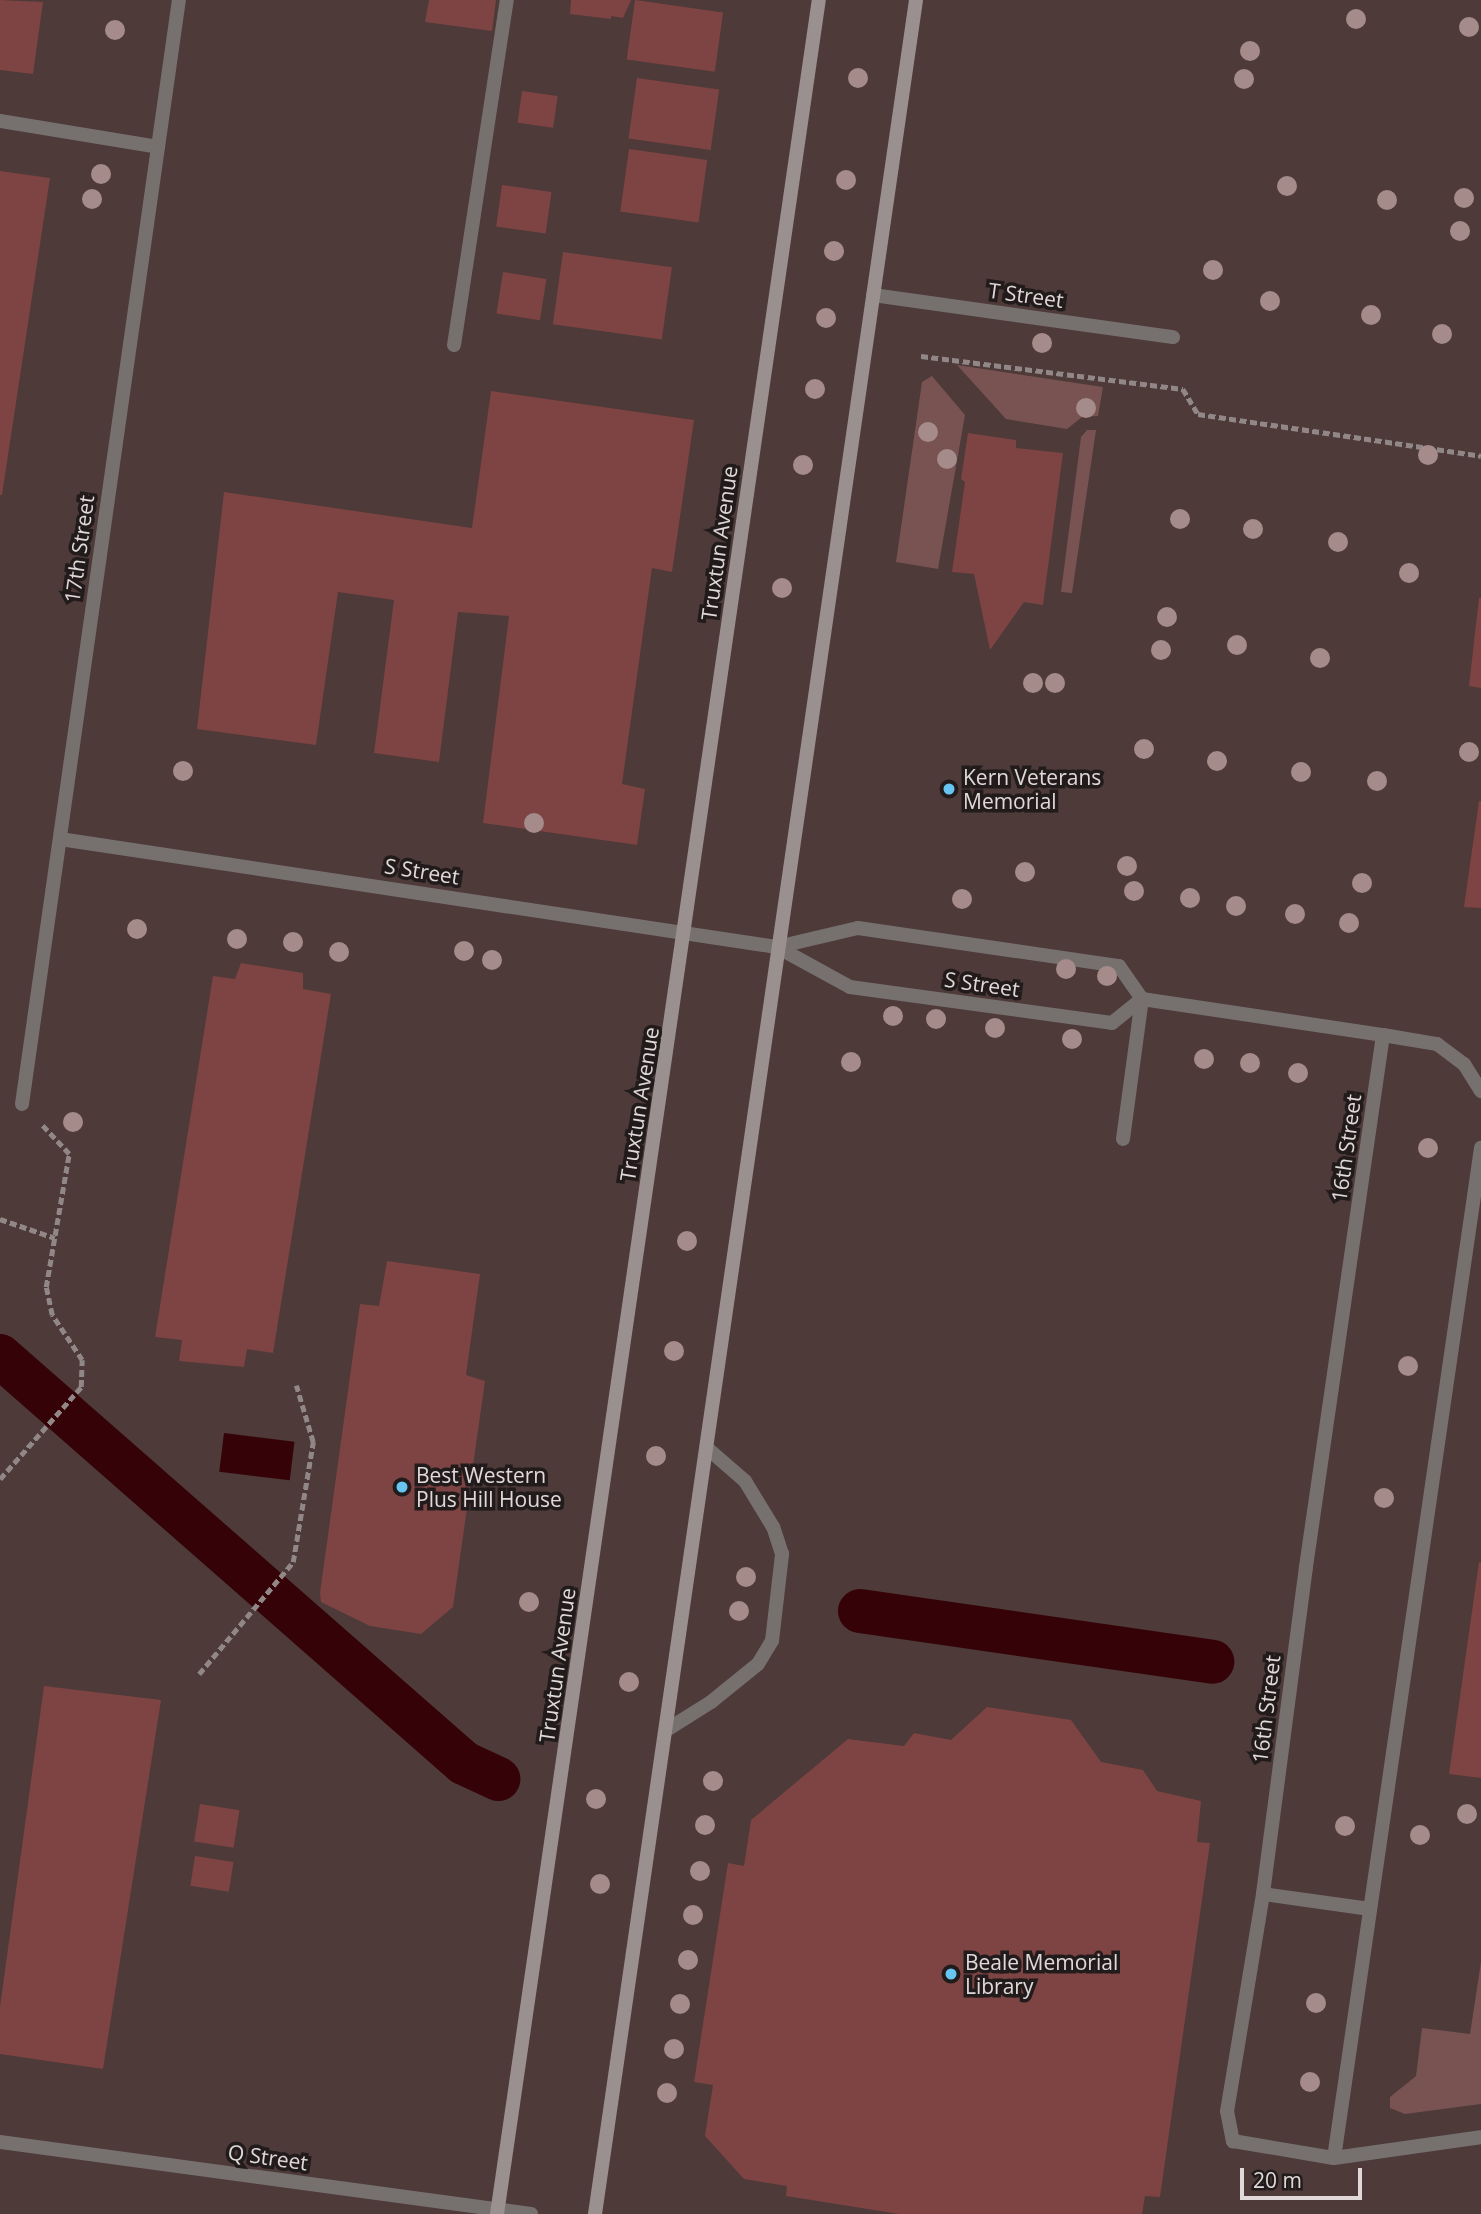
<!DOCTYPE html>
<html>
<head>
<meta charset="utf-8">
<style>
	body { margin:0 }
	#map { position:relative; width:1481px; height:2214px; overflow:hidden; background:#3e3231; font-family:"Open Sans",sans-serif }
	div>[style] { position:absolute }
	.built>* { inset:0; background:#4d3a39; transform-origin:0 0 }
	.green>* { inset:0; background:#785352 }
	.water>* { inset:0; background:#350307; transform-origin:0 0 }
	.canal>* { height:44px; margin:-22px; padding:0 22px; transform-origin:22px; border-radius:22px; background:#350307 }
	.building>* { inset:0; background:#7d4443; transform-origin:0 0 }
	.path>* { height:4.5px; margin-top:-2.25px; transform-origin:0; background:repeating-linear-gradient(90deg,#918787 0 7px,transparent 0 10.5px) }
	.service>* { height:14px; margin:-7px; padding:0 7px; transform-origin:7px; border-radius:7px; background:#76706f }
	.minor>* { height:14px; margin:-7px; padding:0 7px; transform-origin:7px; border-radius:7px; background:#76706f }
	.tertiary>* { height:14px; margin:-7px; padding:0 7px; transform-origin:7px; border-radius:7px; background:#76706f }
	.secondary>* { height:14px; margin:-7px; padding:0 7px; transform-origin:7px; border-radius:7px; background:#9a908f }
	.trees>* { width:20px; height:20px; margin:-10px; border-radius:50%; background:#a58b8a }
	.dots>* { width:19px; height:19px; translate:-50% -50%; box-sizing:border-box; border:4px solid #211b1b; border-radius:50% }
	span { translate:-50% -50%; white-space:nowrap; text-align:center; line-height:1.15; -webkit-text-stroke:7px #211b1b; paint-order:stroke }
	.street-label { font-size:21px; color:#e1d9d9 }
	.poi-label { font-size:21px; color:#e1d9d9 }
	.left { translate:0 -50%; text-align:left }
	.scale { position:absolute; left:1240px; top:2168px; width:122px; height:32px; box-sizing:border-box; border:4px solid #e1d9d9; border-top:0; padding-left:9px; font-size:21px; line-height:24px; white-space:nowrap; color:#e1d9d9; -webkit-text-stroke:5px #211b1b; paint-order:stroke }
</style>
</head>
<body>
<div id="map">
	<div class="built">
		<div style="left:0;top:0;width:1481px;height:2214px"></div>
	</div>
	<div class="green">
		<div style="clip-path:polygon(957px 365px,1103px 387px,1098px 416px,1082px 417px,1067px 429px,1006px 419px)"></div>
		<div style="clip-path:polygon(932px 376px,965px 415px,938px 569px,896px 562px,922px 382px)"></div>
		<div style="clip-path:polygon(1087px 430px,1096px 430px,1072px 593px,1061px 592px,1081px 437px)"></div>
		<div style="clip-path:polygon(1481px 1962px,1481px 2104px,1405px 2114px,1390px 2108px,1390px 2097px,1416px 2076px,1422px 2028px,1470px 2034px)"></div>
	</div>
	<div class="water">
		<div style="left:224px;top:1433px;width:71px;height:39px;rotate:7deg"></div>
	</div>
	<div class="canal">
		<div style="left:0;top:1356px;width:617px;rotate:41.26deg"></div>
		<div style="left:464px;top:1763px;width:38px;rotate:25deg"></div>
		<div style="left:860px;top:1611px;width:356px;rotate:8.2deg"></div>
	</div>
	<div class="building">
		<div style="clip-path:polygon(0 0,43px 2px,33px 74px,0 70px)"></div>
		<div style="clip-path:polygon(429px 0,496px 0,492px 31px,425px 22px)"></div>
		<div style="clip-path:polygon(571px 0,631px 0,623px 18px,611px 16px,611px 19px,570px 14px)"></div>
		<div style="left:635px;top:0;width:89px;height:60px;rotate:8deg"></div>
		<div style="left:637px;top:78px;width:83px;height:61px;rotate:8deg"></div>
		<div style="left:522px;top:91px;width:36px;height:32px;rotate:8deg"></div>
		<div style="left:629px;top:149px;width:79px;height:63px;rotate:8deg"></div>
		<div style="clip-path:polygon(0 171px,50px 178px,2px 495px,0 495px)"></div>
		<div style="left:502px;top:185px;width:50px;height:42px;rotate:8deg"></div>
		<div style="left:563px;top:252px;width:110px;height:73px;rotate:8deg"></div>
		<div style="left:503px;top:272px;width:44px;height:42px;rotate:9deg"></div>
		<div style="clip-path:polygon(491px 391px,694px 420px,672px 572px,652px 568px,622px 784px,645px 789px,637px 845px,483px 823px,509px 616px,458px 612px,439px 762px,374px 753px,394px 600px,338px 592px,316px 745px,197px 729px,224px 492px,472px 528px)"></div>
		<div style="clip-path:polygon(968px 433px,1016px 440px,1016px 448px,1063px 453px,1043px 605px,1024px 602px,990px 650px,974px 574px,952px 572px,965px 482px,961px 479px)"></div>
		<div style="clip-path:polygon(1479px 598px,1481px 598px,1481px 688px,1469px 686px)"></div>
		<div style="clip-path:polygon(1479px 801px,1481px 801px,1481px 908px,1464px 907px)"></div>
		<div style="clip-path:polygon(241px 963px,303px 973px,303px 989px,331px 994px,273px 1353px,247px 1349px,244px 1367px,179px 1361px,182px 1340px,155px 1337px,213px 976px,235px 979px)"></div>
		<div style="clip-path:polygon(387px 1261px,480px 1274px,466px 1375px,485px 1381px,453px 1607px,421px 1634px,370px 1626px,321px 1602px,320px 1593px,360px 1304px,379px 1306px)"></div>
		<div style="clip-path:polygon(1479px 1562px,1481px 1563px,1481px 1778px,1449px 1774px)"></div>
		<div style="clip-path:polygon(44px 1686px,161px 1700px,103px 2069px,0 2054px,0 2007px)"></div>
		<div style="clip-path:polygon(987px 1707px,1071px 1720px,1101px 1762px,1143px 1770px,1157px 1791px,1201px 1801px,1197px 1842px,1210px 1843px,1160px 2197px,1145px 2196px,1142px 2214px,899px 2214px,786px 2196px,787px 2186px,744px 2179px,705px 2136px,713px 2085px,694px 2082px,728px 1863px,744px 1866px,751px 1820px,848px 1739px,904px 1746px,914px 1733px,951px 1740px)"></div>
		<div style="left:200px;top:1804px;width:40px;height:38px;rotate:9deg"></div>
		<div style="left:195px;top:1856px;width:39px;height:30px;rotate:9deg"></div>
	</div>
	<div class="path">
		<div style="left:921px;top:356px;width:264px;rotate:7.2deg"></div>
		<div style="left:1183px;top:389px;width:29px;rotate:59deg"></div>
		<div style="left:1198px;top:414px;width:286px;rotate:8.4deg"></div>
		<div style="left:0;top:1219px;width:58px;rotate:19.1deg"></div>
		<div style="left:0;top:1479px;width:123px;rotate:-48.6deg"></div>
		<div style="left:81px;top:1387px;width:27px;rotate:-88deg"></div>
		<div style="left:82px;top:1360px;width:54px;rotate:-123.7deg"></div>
		<div style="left:52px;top:1315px;width:29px;rotate:-102deg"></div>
		<div style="left:46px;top:1287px;width:135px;rotate:-80.2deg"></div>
		<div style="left:69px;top:1154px;width:41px;rotate:-133deg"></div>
		<div style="left:199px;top:1674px;width:146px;rotate:-50deg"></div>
		<div style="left:293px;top:1562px;width:122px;rotate:-80.5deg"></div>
		<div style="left:313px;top:1442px;width:59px;rotate:-106.6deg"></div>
	</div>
	<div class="service">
		<div style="left:0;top:121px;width:160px;rotate:9.3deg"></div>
		<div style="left:454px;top:345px;width:349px;rotate:-81.3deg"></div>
		<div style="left:1383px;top:1035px;width:55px;rotate:9.5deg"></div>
		<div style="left:1437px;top:1044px;width:34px;rotate:37deg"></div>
		<div style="left:1464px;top:1064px;width:32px;rotate:58deg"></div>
		<div style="left:1123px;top:1139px;width:141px;rotate:-82.3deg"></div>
		<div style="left:668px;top:1729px;width:51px;rotate:-32.1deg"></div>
		<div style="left:711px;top:1702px;width:60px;rotate:-39deg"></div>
		<div style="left:758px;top:1664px;width:27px;rotate:-59deg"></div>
		<div style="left:772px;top:1641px;width:88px;rotate:-83.4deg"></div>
		<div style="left:782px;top:1554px;width:28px;rotate:-108deg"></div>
		<div style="left:773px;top:1527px;width:54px;rotate:-121.3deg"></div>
		<div style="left:745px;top:1481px;width:50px;rotate:-139deg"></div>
		<div style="left:1263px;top:1894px;width:108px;rotate:8deg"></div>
		<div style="left:1233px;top:2141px;width:102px;rotate:9.6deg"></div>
		<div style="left:1334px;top:2158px;width:148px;rotate:-8.1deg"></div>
		<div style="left:1334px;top:2158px;width:1021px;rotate:-81.72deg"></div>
	</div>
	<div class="minor">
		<div style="left:873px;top:295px;width:303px;rotate:8deg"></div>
		<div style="left:60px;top:839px;width:725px;rotate:8.57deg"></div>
		<div style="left:777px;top:947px;width:83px;rotate:28.7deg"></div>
		<div style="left:850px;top:987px;width:264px;rotate:7.8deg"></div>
		<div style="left:1112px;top:1023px;width:38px;rotate:-39deg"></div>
		<div style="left:777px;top:947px;width:83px;rotate:-13.2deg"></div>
		<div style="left:858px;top:928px;width:264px;rotate:8.3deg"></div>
		<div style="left:1119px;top:966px;width:40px;rotate:55.1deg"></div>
		<div style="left:1142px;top:999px;width:244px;rotate:8.5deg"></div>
		<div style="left:1383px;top:1035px;width:538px;rotate:98.24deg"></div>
		<div style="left:1306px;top:1567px;width:330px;rotate:97.5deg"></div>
		<div style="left:1263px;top:1894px;width:220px;rotate:99.4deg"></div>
		<div style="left:1227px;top:2111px;width:31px;rotate:79deg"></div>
		<div style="left:22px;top:1104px;width:1115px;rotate:-81.91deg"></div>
	</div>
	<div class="tertiary">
		<div style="left:0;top:2142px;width:536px;rotate:7.72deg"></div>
	</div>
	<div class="secondary">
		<div style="left:497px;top:2214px;width:2237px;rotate:-81.73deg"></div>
		<div style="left:595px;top:2214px;width:2237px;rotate:-81.75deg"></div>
	</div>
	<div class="trees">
		<div style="left:1356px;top:19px"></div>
		<div style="left:1469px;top:27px"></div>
		<div style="left:115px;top:30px"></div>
		<div style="left:1250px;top:51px"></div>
		<div style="left:858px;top:78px"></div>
		<div style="left:1244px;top:79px"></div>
		<div style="left:101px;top:174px"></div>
		<div style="left:846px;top:180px"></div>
		<div style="left:1287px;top:186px"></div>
		<div style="left:1464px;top:198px"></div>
		<div style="left:92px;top:199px"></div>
		<div style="left:1387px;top:200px"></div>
		<div style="left:1460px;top:231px"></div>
		<div style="left:834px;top:251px"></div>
		<div style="left:1213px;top:270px"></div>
		<div style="left:1270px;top:301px"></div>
		<div style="left:1371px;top:315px"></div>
		<div style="left:826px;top:318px"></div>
		<div style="left:1442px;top:334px"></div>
		<div style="left:1042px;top:343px"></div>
		<div style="left:815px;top:389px"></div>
		<div style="left:1086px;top:408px"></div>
		<div style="left:928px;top:432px"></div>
		<div style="left:1428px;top:455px"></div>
		<div style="left:947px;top:459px"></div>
		<div style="left:803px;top:465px"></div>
		<div style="left:1180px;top:519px"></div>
		<div style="left:1253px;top:529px"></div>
		<div style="left:1338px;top:542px"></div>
		<div style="left:1409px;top:573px"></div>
		<div style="left:782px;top:588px"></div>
		<div style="left:1167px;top:617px"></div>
		<div style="left:1237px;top:645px"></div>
		<div style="left:1161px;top:650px"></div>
		<div style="left:1320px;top:658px"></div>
		<div style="left:1033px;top:683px"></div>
		<div style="left:1055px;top:683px"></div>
		<div style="left:1144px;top:749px"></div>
		<div style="left:1469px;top:752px"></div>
		<div style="left:1217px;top:761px"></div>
		<div style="left:183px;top:771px"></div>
		<div style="left:1301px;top:772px"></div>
		<div style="left:1377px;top:781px"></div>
		<div style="left:534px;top:823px"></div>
		<div style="left:1127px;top:866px"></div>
		<div style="left:1025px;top:872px"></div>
		<div style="left:1362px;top:883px"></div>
		<div style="left:1134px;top:891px"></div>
		<div style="left:1190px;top:898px"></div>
		<div style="left:962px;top:899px"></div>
		<div style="left:1236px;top:906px"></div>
		<div style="left:1295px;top:914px"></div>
		<div style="left:1349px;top:923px"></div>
		<div style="left:137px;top:929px"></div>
		<div style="left:237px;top:939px"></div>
		<div style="left:293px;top:942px"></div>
		<div style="left:464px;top:951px"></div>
		<div style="left:339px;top:952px"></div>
		<div style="left:492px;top:960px"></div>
		<div style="left:1066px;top:969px"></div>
		<div style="left:1107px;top:976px"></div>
		<div style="left:893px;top:1016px"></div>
		<div style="left:936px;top:1019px"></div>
		<div style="left:995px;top:1028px"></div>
		<div style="left:1072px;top:1039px"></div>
		<div style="left:1204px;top:1059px"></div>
		<div style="left:851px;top:1062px"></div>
		<div style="left:1250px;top:1063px"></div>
		<div style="left:1298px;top:1073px"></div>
		<div style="left:73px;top:1122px"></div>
		<div style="left:1428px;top:1148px"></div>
		<div style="left:687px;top:1241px"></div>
		<div style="left:674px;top:1351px"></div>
		<div style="left:1408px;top:1366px"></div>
		<div style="left:656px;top:1456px"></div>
		<div style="left:1384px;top:1498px"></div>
		<div style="left:746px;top:1577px"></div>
		<div style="left:529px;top:1602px"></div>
		<div style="left:739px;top:1611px"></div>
		<div style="left:629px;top:1682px"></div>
		<div style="left:713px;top:1781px"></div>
		<div style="left:596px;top:1799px"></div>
		<div style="left:1467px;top:1814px"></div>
		<div style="left:705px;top:1825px"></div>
		<div style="left:1345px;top:1826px"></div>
		<div style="left:1420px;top:1835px"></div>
		<div style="left:700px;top:1871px"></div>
		<div style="left:600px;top:1884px"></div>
		<div style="left:693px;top:1915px"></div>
		<div style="left:688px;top:1960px"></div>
		<div style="left:1316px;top:2003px"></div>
		<div style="left:680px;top:2004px"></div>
		<div style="left:674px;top:2049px"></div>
		<div style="left:1310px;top:2082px"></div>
		<div style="left:667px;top:2093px"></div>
	</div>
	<div class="dots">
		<div style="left:949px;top:789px;background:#68c4f0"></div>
		<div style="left:402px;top:1487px;background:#68c4f0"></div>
		<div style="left:951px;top:1974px;background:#68c4f0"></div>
	</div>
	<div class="street-label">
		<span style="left:1026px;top:295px;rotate:8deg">T Street</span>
		<span style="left:719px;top:543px;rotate:-82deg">Truxtun Avenue</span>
		<span style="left:79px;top:549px;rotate:-82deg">17th Street</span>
		<span style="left:422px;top:871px;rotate:9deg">S Street</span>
		<span style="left:982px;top:984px;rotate:8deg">S Street</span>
		<span style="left:639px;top:1104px;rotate:-81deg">Truxtun Avenue</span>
		<span style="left:1346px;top:1148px;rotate:-82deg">16th Street</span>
		<span style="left:557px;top:1665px;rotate:-82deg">Truxtun Avenue</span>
		<span style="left:1266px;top:1709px;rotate:-83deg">16th Street</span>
		<span style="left:268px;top:2157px;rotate:8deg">Q Street</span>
	</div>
	<div class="poi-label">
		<span class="left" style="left:963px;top:789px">Kern Veterans<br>Memorial</span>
		<span class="left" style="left:416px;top:1487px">Best Western<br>Plus Hill House</span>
		<span class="left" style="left:965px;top:1974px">Beale Memorial<br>Library</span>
	</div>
	<div class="scale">20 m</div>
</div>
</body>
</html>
